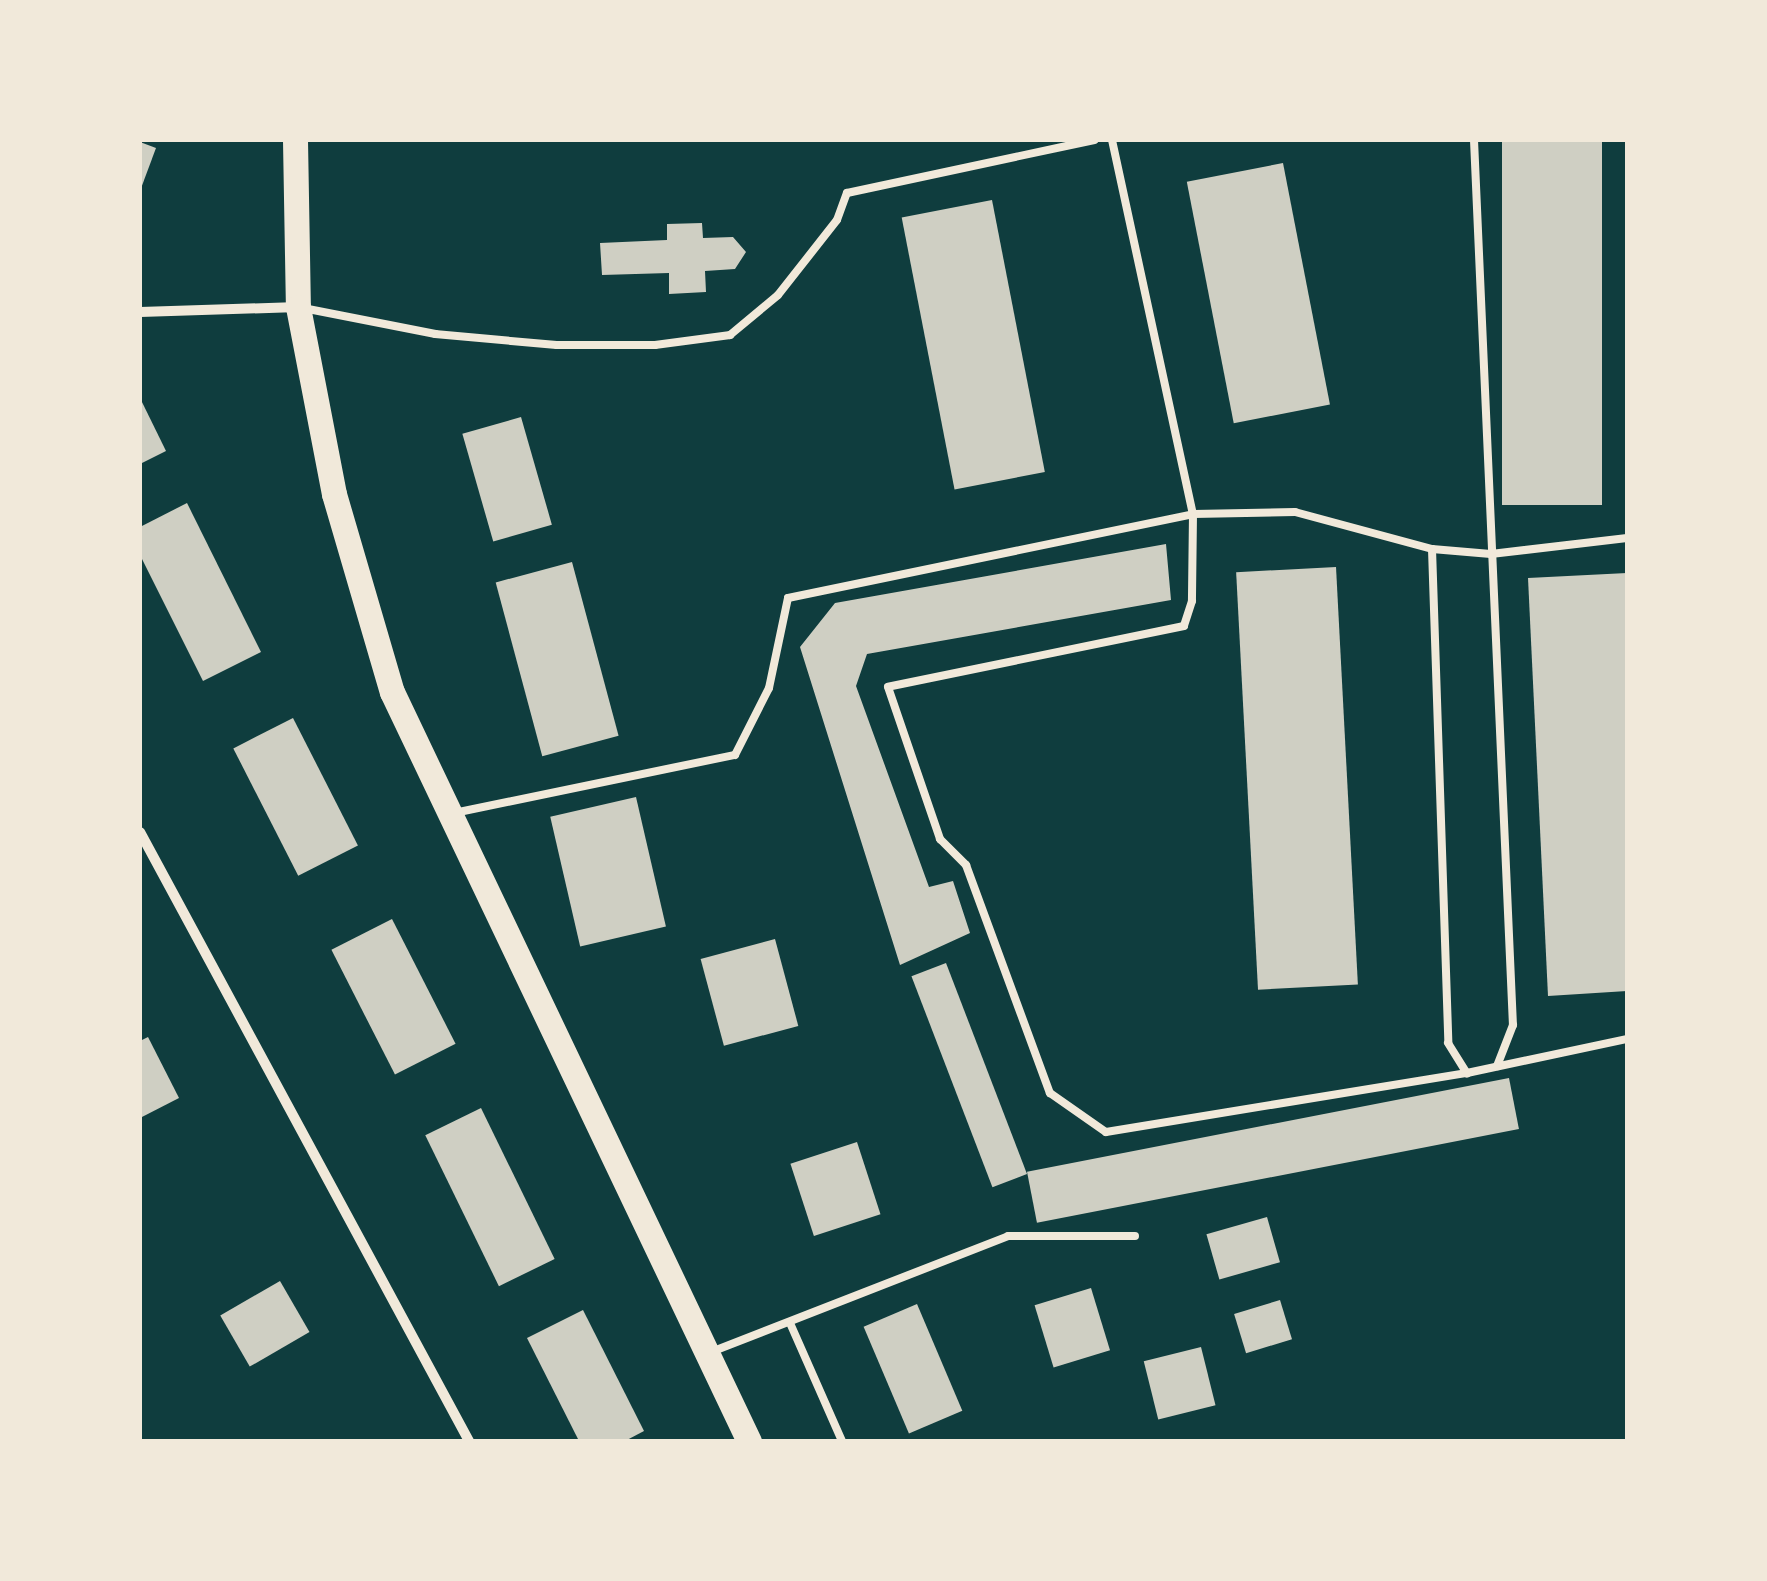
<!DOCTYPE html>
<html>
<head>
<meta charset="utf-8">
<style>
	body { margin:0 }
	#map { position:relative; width:1767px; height:1581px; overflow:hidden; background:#0f3d3e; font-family:Barlow,sans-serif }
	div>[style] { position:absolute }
	.building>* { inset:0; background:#cfcfc3; transform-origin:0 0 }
	.service>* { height:8px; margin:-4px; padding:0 4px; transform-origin:4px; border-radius:4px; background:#f1e9da }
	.minor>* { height:10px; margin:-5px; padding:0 5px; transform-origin:5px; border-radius:5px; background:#f1e9da }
	.primary>* { height:25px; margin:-12.5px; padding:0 12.5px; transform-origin:12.5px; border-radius:12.5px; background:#f1e9da }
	span { translate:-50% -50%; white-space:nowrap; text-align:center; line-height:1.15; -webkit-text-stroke:10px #f1e9da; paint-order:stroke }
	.frame { position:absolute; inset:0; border:142px solid #f1e9da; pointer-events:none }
</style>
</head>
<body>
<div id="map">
	<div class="building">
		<div style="left:1502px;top:140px;width:100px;height:365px"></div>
		<div style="clip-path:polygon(140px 142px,156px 148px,140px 191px)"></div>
		<div style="left:1283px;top:163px;width:246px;height:98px;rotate:79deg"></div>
		<div style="left:992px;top:200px;width:277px;height:92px;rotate:79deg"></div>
		<div style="clip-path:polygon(702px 223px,703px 238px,733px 237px,746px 252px,735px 269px,705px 271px,706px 292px,669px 294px,669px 273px,602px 275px,600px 243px,667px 240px,667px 224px)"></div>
		<div style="clip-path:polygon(140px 398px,166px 451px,140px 464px)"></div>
		<div style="left:521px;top:417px;width:112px;height:61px;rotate:74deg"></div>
		<div style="clip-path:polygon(187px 503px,261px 652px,203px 681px,140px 555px,140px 527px)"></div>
		<div style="clip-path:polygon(1166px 544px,1171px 600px,867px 654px,856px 686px,929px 887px,953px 881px,970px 933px,900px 965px,800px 647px,835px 603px)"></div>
		<div style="left:572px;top:562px;width:180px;height:79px;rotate:75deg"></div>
		<div style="left:1336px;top:567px;width:418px;height:100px;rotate:87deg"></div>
		<div style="clip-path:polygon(1627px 573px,1627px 991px,1548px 996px,1528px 578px)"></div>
		<div style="left:293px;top:718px;width:143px;height:67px;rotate:63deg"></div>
		<div style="left:636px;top:797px;width:133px;height:88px;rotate:77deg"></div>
		<div style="left:392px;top:919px;width:140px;height:68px;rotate:63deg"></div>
		<div style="left:775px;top:939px;width:90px;height:77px;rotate:75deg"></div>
		<div style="left:946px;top:963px;width:226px;height:37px;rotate:69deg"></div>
		<div style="clip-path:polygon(148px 1037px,179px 1098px,140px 1118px,140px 1041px)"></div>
		<div style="left:1509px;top:1078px;width:52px;height:491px;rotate:79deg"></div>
		<div style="left:481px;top:1108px;width:168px;height:62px;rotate:64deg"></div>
		<div style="left:857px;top:1142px;width:76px;height:70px;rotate:72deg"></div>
		<div style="left:1267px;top:1217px;width:47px;height:63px;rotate:74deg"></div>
		<div style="left:280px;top:1281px;width:59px;height:69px;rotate:60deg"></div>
		<div style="left:1091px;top:1288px;width:65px;height:59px;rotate:73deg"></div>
		<div style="left:1280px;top:1300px;width:41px;height:48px;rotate:73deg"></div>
		<div style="left:917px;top:1304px;width:116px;height:58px;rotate:67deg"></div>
		<div style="clip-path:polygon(583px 1310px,644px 1431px,625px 1441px,579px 1441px,527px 1338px)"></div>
		<div style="left:1201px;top:1347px;width:60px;height:59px;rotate:76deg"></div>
	</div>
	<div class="service">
		<div style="left:1112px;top:140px;width:383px;rotate:77.8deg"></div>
		<div style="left:1193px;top:514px;width:87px;rotate:90.7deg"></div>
		<div style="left:1192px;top:601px;width:26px;rotate:108deg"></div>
		<div style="left:1184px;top:626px;width:302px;rotate:168.4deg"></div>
		<div style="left:888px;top:687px;width:161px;rotate:71.1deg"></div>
		<div style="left:940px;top:839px;width:37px;rotate:45deg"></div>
		<div style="left:966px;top:865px;width:243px;rotate:69.8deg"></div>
		<div style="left:1050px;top:1093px;width:68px;rotate:34.9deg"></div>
		<div style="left:1106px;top:1132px;width:366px;rotate:-9.3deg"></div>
		<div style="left:1467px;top:1073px;width:164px;rotate:-12deg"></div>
		<div style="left:1474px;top:140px;width:886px;rotate:87.48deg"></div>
		<div style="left:1513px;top:1025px;width:44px;rotate:111.3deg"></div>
		<div style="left:303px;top:308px;width:135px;rotate:11.1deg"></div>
		<div style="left:435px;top:334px;width:122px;rotate:5.2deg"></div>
		<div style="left:557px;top:345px;width:98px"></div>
		<div style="left:655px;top:345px;width:76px;rotate:-7.6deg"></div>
		<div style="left:730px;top:335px;width:62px;rotate:-39.8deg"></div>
		<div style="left:778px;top:295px;width:95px;rotate:-51.8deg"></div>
		<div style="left:837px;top:220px;width:29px;rotate:-70deg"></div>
		<div style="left:847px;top:193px;width:253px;rotate:-12.1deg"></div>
		<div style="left:1432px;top:549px;width:494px;rotate:88.1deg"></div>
		<div style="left:1448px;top:1043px;width:36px;rotate:58deg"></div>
		<div style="left:454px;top:813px;width:287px;rotate:-11.7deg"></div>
		<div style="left:735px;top:755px;width:75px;rotate:-63.1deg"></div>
		<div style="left:769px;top:688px;width:92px;rotate:-78.1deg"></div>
		<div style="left:788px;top:598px;width:414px;rotate:-11.7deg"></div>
		<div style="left:1193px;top:514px;width:102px;rotate:-1.1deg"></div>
		<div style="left:1295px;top:512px;width:142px;rotate:15.1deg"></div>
		<div style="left:1432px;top:549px;width:59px;rotate:4.8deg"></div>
		<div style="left:1491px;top:554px;width:137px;rotate:-6.7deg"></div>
		<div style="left:790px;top:1323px;width:129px;rotate:66.2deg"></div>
		<div style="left:711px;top:1352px;width:319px;rotate:-21.3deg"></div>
		<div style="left:1008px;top:1236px;width:127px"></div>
	</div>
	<div class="minor">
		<div style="left:140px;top:312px;width:158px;rotate:-1.8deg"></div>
		<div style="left:140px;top:832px;width:692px;rotate:61.62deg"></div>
	</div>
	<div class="primary">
		<div style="left:295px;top:140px;width:167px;rotate:89deg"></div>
		<div style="left:298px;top:307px;width:190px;rotate:79.1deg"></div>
		<div style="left:334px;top:494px;width:206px;rotate:73.7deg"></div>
		<div style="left:392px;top:692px;width:830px;rotate:64.52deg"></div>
	</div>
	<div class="frame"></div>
</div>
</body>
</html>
